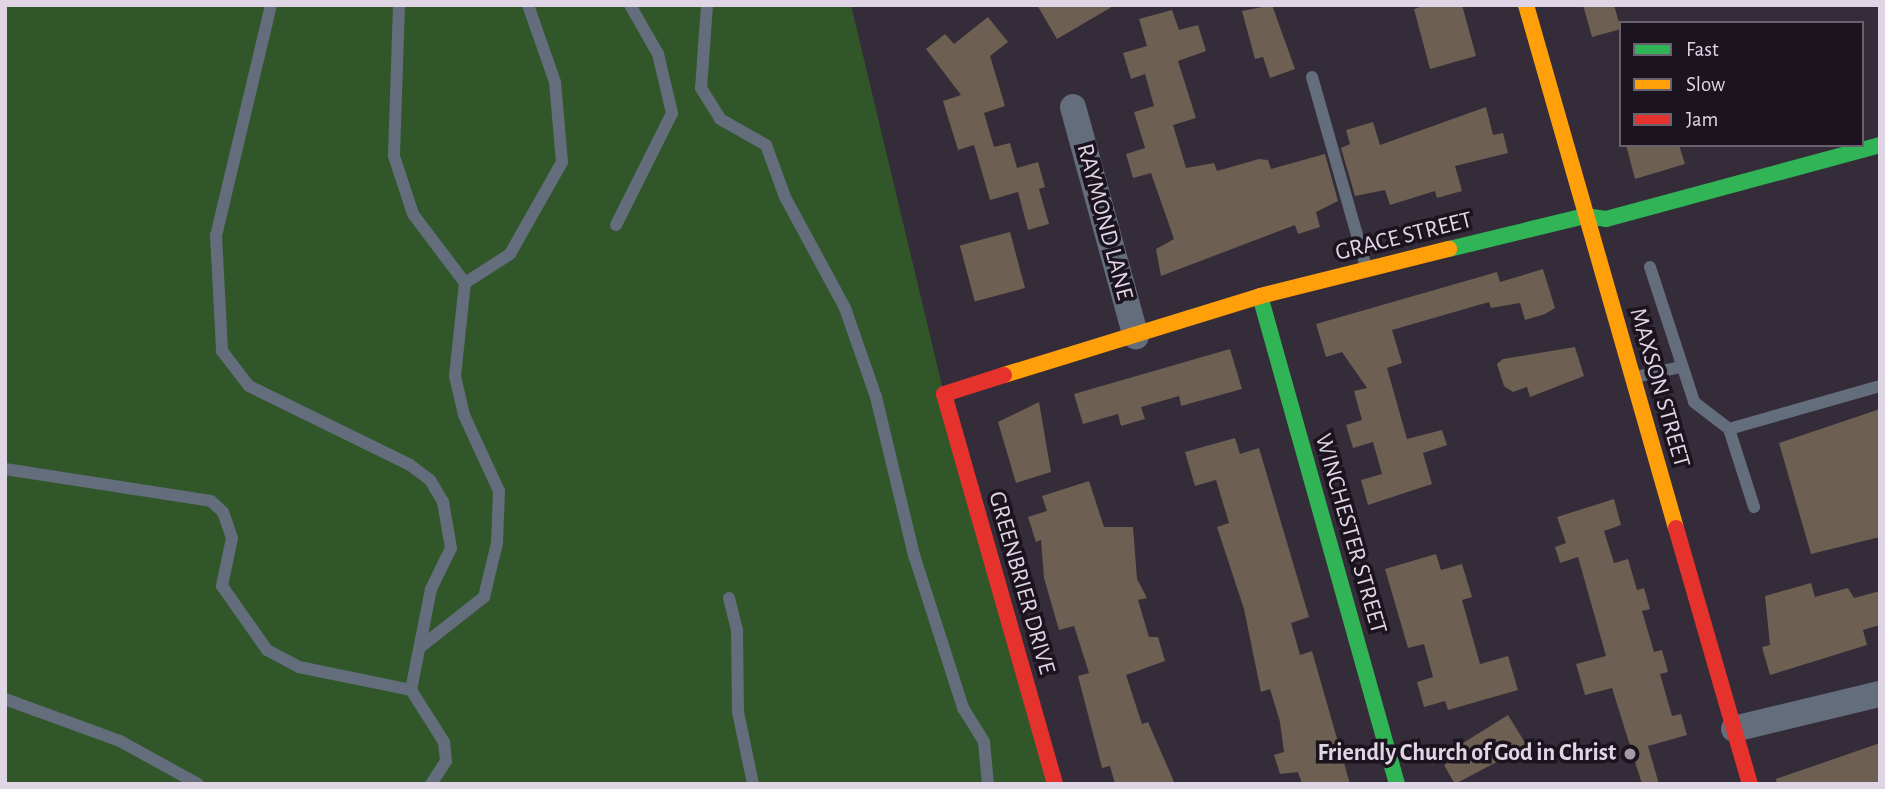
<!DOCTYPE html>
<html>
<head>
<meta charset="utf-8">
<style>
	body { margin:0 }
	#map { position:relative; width:1885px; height:789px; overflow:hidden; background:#352c39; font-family:"Alegreya Sans",sans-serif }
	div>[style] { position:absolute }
	.green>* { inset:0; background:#315629 }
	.building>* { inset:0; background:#6d5f52; transform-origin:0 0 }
	.lane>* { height:12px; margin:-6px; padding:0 6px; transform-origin:6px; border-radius:6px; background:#636d7c }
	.street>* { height:26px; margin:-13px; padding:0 13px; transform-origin:13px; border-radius:13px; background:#636d7c }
	.fast>* { height:16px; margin:-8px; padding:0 8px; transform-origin:8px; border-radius:8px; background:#30b455 }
	.slow>* { height:16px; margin:-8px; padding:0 8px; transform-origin:8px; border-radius:8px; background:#ff9f0a }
	.jam>* { height:16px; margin:-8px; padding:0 8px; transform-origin:8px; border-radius:8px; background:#e5322d }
	.dots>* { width:19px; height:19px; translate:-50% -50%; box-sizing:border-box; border:4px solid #1b131e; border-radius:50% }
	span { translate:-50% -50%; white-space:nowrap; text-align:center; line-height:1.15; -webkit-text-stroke:7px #1b131e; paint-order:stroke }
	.street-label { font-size:24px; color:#dfd5e4 }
	.poi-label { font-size:24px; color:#dfd5e4; font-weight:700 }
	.right { translate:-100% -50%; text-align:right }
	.frame { position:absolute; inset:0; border:7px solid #dfd5e4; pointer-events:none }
	.legend { position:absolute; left:1619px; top:21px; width:245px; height:126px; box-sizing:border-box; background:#1b131e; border:2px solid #69616d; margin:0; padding:9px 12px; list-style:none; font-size:21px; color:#dfd5e4 }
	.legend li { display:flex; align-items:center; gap:14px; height:35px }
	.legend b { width:35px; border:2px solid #69616d }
</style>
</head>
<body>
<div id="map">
	<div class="green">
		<div style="clip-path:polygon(5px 5px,851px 5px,944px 394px,1056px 784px,5px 784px)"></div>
	</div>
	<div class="building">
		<div style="clip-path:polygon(1037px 5px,1115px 5px,1057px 39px)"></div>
		<div style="clip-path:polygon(1272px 5px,1295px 69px,1270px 78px,1263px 57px,1255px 59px,1242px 11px)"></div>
		<div style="clip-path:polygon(1427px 5px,1462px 5px,1476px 56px,1430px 69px,1414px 9px)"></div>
		<div style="clip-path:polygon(1583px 5px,1614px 5px,1621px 29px,1592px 37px)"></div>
		<div style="clip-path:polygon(1172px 10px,1179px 30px,1198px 25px,1206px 51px,1178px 61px,1196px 118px,1173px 125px,1186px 168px,1214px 163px,1217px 171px,1259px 159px,1268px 160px,1271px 169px,1325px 154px,1338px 201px,1316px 212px,1320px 227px,1298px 234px,1295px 225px,1161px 276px,1156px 249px,1174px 239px,1151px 173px,1133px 178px,1126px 154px,1145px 148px,1134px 112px,1154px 106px,1145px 74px,1131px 79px,1123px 53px,1147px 46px,1139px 19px)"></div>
		<div style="clip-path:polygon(988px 17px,1008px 42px,990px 56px,1005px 106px,984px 113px,994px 147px,1010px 143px,1017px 168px,1038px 162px,1045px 187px,1039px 189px,1049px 224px,1028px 230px,1018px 192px,990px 200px,974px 145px,958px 150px,943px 101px,961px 95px,926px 49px,945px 34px,954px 44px)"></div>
		<div style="clip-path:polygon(1486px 107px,1493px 135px,1503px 133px,1508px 153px,1455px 166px,1462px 191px,1437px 198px,1435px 191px,1390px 205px,1385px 190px,1355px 196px,1341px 148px,1350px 144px,1346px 130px,1373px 122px,1380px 145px)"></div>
		<div style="clip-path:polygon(1626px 145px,1679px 145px,1685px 164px,1635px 179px)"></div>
		<div style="left:1010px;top:232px;width:58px;height:52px;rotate:75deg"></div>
		<div style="clip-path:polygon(1543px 269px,1555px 308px,1545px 314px,1525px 320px,1520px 303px,1491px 308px,1489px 302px,1392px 330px,1402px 363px,1387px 368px,1407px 439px,1442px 430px,1447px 445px,1423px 453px,1432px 484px,1368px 505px,1361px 480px,1382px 474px,1373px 442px,1353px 448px,1346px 425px,1362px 420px,1354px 391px,1367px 388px,1342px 352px,1326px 357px,1316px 324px,1497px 272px,1500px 282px)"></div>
		<div style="clip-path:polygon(1575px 347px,1584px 376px,1530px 397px,1527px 387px,1513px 392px,1504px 386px,1497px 364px,1503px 359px)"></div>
		<div style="clip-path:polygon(1230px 349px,1242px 389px,1181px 406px,1179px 396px,1141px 407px,1145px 419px,1121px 426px,1118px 414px,1083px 424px,1074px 394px)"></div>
		<div style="clip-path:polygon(1039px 402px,1051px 472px,1016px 483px,998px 422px)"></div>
		<div style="clip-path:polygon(1880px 409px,1880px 537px,1811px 554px,1779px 443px)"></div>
		<div style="clip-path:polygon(1235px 438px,1240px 454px,1259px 448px,1309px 617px,1291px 623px,1300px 655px,1312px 651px,1350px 784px,1302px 784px,1298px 772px,1280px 774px,1274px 755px,1284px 752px,1280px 722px,1270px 689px,1261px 692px,1244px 609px,1217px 527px,1229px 523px,1216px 480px,1195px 486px,1185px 452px)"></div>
		<div style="clip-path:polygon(1089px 481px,1104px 527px,1133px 527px,1137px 579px,1147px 598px,1138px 600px,1149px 637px,1158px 637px,1165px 661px,1126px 675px,1142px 724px,1148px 722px,1175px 784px,1115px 784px,1110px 766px,1102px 768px,1078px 676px,1089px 673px,1074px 626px,1059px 630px,1044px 578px,1041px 540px,1036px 542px,1028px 517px,1047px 511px,1042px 496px)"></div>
		<div style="clip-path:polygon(1614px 499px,1621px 525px,1604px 531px,1614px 563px,1628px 559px,1637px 590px,1644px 588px,1650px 609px,1642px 611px,1654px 652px,1662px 650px,1668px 672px,1660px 674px,1672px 716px,1681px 714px,1687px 735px,1648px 746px,1659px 784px,1642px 784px,1612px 688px,1585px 695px,1576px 664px,1606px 656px,1578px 557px,1560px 563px,1555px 547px,1566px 543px,1557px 517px)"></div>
		<div style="clip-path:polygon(1436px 554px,1441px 570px,1462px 564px,1472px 597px,1462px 600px,1480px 664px,1508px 656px,1518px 690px,1448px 710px,1445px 701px,1424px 707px,1417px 682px,1433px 677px,1424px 644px,1408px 648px,1385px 569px)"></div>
		<div style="clip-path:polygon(1811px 583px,1815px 597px,1848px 588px,1854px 598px,1880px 591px,1880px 625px,1863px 630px,1867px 645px,1770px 675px,1762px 647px,1770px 645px,1765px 596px)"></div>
		<div style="clip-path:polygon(1508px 715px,1527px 746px,1455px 784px,1444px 765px,1460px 756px,1455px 748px)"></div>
		<div style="clip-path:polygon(1880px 743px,1880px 784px,1777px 784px,1776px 779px)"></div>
	</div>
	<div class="lane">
		<div style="left:271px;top:5px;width:236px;rotate:103.4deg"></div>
		<div style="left:216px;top:235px;width:116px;rotate:87deg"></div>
		<div style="left:222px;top:351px;width:44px;rotate:52.4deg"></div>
		<div style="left:249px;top:386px;width:179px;rotate:26.1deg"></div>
		<div style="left:410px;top:465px;width:25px;rotate:37deg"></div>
		<div style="left:430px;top:480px;width:26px;rotate:59deg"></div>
		<div style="left:443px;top:502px;width:47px;rotate:80.1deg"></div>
		<div style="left:451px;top:548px;width:46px;rotate:116deg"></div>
		<div style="left:431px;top:589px;width:103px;rotate:101.2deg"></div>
		<div style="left:399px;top:5px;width:151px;rotate:91.9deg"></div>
		<div style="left:394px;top:156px;width:61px;rotate:71.9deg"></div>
		<div style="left:413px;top:214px;width:86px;rotate:53deg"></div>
		<div style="left:707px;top:5px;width:83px;rotate:94.1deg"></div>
		<div style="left:701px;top:88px;width:36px;rotate:58deg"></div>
		<div style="left:720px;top:119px;width:53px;rotate:29.5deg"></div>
		<div style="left:766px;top:145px;width:55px;rotate:69.9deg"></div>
		<div style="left:785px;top:197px;width:126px;rotate:61.6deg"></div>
		<div style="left:845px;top:308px;width:94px;rotate:70.8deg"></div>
		<div style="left:876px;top:397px;width:163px;rotate:76.5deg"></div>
		<div style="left:914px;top:555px;width:161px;rotate:72.2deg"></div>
		<div style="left:963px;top:708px;width:40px;rotate:58deg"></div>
		<div style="left:984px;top:742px;width:42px;rotate:84.6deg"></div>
		<div style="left:1312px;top:77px;width:197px;rotate:74.1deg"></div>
		<div style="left:616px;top:225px;width:125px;rotate:-63.4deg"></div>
		<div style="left:672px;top:113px;width:61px;rotate:-103.3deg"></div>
		<div style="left:658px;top:54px;width:56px;rotate:-119.7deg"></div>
		<div style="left:1650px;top:267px;width:142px;rotate:71.9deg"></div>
		<div style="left:1694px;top:402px;width:44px;rotate:37.6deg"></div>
		<div style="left:1729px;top:429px;width:157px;rotate:-15.9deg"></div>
		<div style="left:1636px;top:377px;width:45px;rotate:-12.8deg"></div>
		<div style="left:1729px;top:429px;width:82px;rotate:72.2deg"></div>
		<div style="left:5px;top:469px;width:208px;rotate:8.8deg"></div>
		<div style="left:211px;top:501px;width:16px;rotate:43deg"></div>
		<div style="left:223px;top:512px;width:28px;rotate:71deg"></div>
		<div style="left:232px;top:538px;width:49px;rotate:101.8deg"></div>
		<div style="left:222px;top:586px;width:78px;rotate:54.9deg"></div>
		<div style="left:267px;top:650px;width:36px;rotate:28deg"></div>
		<div style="left:299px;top:667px;width:114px;rotate:11.6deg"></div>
		<div style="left:729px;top:598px;width:33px;rotate:76deg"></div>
		<div style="left:737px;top:630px;width:82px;rotate:89.3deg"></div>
		<div style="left:738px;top:712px;width:74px;rotate:78.2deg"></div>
		<div style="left:423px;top:645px;width:78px;rotate:-38.2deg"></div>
		<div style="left:484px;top:597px;width:56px;rotate:-76.5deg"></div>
		<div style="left:497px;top:543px;width:52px;rotate:-87.8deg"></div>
		<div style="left:499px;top:491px;width:84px;rotate:-114.7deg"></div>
		<div style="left:464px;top:415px;width:40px;rotate:-103deg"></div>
		<div style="left:455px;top:376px;width:94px;rotate:-83.9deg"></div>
		<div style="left:465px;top:283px;width:54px;rotate:-32.8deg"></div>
		<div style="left:510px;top:254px;width:106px;rotate:-60.5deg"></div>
		<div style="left:562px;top:162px;width:80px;rotate:-95deg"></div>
		<div style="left:555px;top:82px;width:82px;rotate:-109.3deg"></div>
		<div style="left:411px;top:690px;width:62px;rotate:57.6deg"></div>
		<div style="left:444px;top:742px;width:19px;rotate:84deg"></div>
		<div style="left:446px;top:761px;width:27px;rotate:123deg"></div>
		<div style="left:5px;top:699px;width:122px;rotate:20.1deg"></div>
		<div style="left:120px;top:741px;width:89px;rotate:28.9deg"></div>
	</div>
	<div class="street">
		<div style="left:1073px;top:107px;width:238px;rotate:74.7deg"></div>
		<div style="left:1734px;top:729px;width:150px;rotate:-13.5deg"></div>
	</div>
	<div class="fast">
		<div style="left:1449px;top:249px;width:140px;rotate:-13.6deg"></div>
		<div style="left:1585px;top:216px;width:21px;rotate:8deg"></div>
		<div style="left:1606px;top:219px;width:284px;rotate:-15.1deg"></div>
		<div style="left:1260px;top:296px;width:507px;rotate:74.32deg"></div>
	</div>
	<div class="slow">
		<div style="left:1526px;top:5px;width:544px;rotate:74deg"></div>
		<div style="left:1004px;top:375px;width:268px;rotate:-17.1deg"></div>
		<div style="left:1260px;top:296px;width:195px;rotate:-14deg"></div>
	</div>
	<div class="jam">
		<div style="left:1004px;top:375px;width:63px;rotate:162.4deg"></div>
		<div style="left:944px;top:394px;width:405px;rotate:74.1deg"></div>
		<div style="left:1676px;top:528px;width:266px;rotate:73.9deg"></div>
	</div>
	<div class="dots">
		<div style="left:1630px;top:754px;background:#a49aa8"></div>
	</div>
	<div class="street-label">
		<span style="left:1104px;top:222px;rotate:75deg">RAYMOND LANE</span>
		<span style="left:1404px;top:237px;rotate:-14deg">GRACE STREET</span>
		<span style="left:1659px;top:388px;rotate:74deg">MAXSON STREET</span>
		<span style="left:1350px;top:534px;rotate:74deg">WINCHESTER STREET</span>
		<span style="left:1021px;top:583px;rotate:74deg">GREENBRIER DRIVE</span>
	</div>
	<div class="poi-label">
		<span class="right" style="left:1616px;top:754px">Friendly Church of God in Christ</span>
	</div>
	<div class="frame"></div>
	<ul class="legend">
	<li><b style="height:9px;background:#30b455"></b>Fast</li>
	<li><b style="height:9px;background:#ff9f0a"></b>Slow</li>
	<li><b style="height:9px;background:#e5322d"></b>Jam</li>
	</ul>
</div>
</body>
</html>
